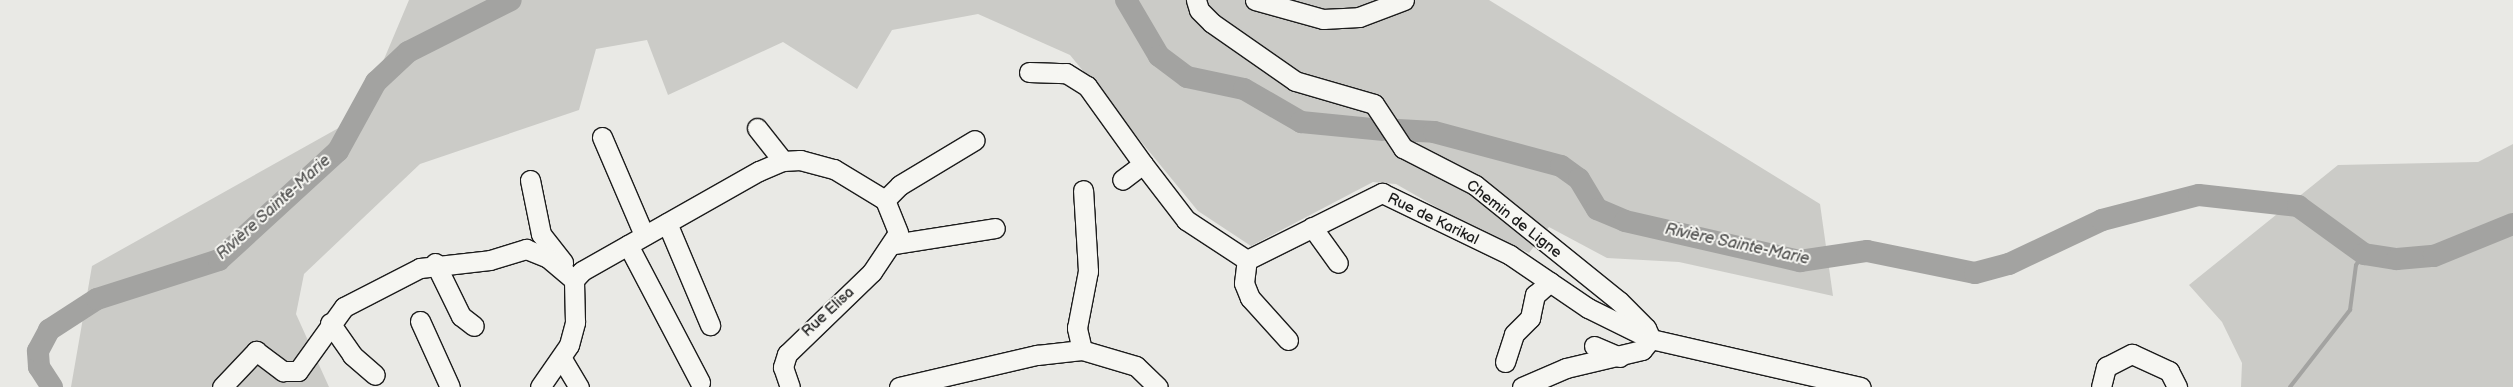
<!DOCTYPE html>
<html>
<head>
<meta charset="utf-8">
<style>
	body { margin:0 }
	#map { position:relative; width:2513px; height:387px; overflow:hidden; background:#e9e9e5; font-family:"Balsamiq Sans",sans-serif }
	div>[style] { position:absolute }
	.green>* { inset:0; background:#cbcbc7 }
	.stream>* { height:4px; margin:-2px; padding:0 2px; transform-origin:2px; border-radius:2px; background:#a3a3a1 }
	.river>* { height:22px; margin:-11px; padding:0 11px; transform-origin:11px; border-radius:11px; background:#a3a3a1 }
	.roads { filter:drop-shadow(1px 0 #1c1c1c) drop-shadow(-1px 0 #1c1c1c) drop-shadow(0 1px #1c1c1c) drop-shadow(0 -1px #1c1c1c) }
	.minor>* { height:19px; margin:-9.5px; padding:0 9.5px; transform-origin:9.5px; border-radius:9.5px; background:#f6f6f2 }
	span { translate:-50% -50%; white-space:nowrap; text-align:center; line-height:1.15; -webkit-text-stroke:4px #f6f6f2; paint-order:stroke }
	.street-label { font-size:15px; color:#1c1c1c }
	.water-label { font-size:16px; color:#525251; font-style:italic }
</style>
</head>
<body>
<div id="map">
	<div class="green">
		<div style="clip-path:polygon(409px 0,1489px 0,1820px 204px,1833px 296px,1679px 262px,1607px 258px,1549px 227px,1529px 253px,1466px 224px,1396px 184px,1373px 182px,1251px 246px,1198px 211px,1070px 55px,978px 14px,892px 30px,857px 89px,783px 42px,668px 95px,647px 40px,596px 49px,579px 110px,420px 164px,304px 274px,296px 314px,329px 387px,71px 387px,92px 266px,360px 116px)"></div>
		<div style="clip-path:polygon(2513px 144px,2513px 387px,2241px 387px,2242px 363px,2222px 322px,2189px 285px,2338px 165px,2478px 162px)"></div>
	</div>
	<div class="stream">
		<div style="left:2290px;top:387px;width:98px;rotate:-52.1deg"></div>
		<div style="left:2350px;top:310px;width:45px;rotate:-82.4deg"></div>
		<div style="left:2356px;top:265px;width:14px;rotate:-54deg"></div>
	</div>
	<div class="river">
		<div style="left:1126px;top:0;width:65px;rotate:59.5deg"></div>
		<div style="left:1159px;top:56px;width:35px;rotate:37deg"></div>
		<div style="left:1187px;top:77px;width:58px;rotate:11.9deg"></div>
		<div style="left:1244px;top:89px;width:66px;rotate:30.1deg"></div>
		<div style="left:1301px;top:122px;width:81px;rotate:5.6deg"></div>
		<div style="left:1398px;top:130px;width:36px;rotate:3deg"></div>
		<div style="left:1434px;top:132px;width:131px;rotate:15deg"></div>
		<div style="left:1561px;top:166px;width:22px;rotate:36deg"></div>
		<div style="left:1579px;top:179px;width:35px;rotate:59deg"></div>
		<div style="left:1597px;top:209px;width:30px;rotate:23deg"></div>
		<div style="left:1625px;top:221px;width:180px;rotate:12.9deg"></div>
		<div style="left:1800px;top:261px;width:68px;rotate:-8.5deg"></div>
		<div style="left:1867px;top:251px;width:110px;rotate:11.5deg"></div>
		<div style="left:1975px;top:273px;width:35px;rotate:-15deg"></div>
		<div style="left:2009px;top:264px;width:103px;rotate:-25.3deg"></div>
		<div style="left:2102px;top:220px;width:100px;rotate:-14.5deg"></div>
		<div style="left:2199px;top:195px;width:100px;rotate:6.3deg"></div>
		<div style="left:2298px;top:206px;width:82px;rotate:36deg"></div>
		<div style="left:2364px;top:254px;width:33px;rotate:9deg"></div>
		<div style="left:2397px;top:259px;width:37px;rotate:-5deg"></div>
		<div style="left:2434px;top:256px;width:85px;rotate:-22.1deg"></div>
		<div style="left:52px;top:387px;width:24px;rotate:-123deg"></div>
		<div style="left:39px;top:367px;width:16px;rotate:-94deg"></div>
		<div style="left:38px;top:351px;width:24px;rotate:-62deg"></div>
		<div style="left:49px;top:330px;width:57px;rotate:-32.9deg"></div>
		<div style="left:97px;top:299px;width:128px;rotate:-17.7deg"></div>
		<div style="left:219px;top:260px;width:161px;rotate:-42.5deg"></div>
		<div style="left:338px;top:151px;width:79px;rotate:-61.2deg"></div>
		<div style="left:376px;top:82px;width:44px;rotate:-43.2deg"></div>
		<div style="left:408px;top:52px;width:115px;rotate:-26.8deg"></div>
	</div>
	<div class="roads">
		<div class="minor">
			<div style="left:1196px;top:0;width:10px;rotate:73deg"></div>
			<div style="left:1199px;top:10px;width:18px;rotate:45deg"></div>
			<div style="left:1212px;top:23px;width:101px;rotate:34.9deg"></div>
			<div style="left:1295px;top:81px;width:82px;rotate:16.2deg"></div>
			<div style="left:1374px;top:104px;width:53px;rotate:56.6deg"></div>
			<div style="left:1403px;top:148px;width:81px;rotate:27.2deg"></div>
			<div style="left:1475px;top:185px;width:185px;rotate:38.9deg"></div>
			<div style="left:1619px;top:301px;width:38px;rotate:45deg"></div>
			<div style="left:1646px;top:328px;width:12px;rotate:66deg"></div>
			<div style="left:1255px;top:0;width:71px;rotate:15.6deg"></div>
			<div style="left:1323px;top:19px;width:36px;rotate:-3deg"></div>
			<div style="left:1359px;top:17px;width:48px;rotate:-20.7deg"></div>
			<div style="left:1029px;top:72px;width:37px;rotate:2deg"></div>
			<div style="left:1066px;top:73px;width:25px;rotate:32deg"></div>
			<div style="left:1087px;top:86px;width:96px;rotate:54.3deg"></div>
			<div style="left:1143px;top:164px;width:26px;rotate:143deg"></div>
			<div style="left:757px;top:128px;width:42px;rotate:51.8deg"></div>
			<div style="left:602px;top:137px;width:107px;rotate:66.8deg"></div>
			<div style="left:1143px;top:164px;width:71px;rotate:52.5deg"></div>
			<div style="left:1186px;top:220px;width:73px;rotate:33.3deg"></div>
			<div style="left:530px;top:180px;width:55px;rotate:78.5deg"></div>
			<div style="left:541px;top:234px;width:36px;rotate:52deg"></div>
			<div style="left:885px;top:200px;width:21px;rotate:-45deg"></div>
			<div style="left:900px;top:185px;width:87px;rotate:-31deg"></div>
			<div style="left:667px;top:223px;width:111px;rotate:67.1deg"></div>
			<div style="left:1312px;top:227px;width:44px;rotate:54.2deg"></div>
			<div style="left:894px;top:244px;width:102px;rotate:-9deg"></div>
			<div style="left:628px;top:245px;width:155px;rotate:62.3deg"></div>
			<div style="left:435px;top:263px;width:59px;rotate:63.9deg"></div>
			<div style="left:461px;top:316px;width:16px;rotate:38deg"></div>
			<div style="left:420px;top:321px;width:72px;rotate:65.6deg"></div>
			<div style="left:330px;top:323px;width:39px;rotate:55deg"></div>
			<div style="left:352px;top:355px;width:30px;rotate:41deg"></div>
			<div style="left:1288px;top:340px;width:57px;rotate:-132.1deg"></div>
			<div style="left:1250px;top:298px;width:16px;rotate:-112deg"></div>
			<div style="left:1244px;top:283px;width:23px;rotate:-83deg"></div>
			<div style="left:1247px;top:260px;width:151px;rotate:-26.4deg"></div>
			<div style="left:1382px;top:193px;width:142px;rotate:25.8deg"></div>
			<div style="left:1510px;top:255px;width:94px;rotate:34.2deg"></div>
			<div style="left:1588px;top:308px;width:70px;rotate:26.2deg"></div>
			<div style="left:1651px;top:339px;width:215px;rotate:12.9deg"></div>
			<div style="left:1594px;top:346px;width:28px;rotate:23deg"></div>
			<div style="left:1082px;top:350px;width:23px;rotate:-103deg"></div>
			<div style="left:1077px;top:328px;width:58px;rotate:-79.1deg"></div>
			<div style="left:1088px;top:271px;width:81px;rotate:-93.5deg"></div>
			<div style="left:562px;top:359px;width:33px;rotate:59deg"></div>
			<div style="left:1505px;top:362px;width:29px;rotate:-72deg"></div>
			<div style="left:1514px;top:334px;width:23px;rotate:-45deg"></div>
			<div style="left:1530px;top:318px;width:24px;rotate:-78deg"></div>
			<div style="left:1535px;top:295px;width:20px;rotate:-41deg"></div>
			<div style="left:222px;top:387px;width:50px;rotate:-46.6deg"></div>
			<div style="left:256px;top:351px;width:34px;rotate:37deg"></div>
			<div style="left:283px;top:371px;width:15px"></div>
			<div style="left:298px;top:371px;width:79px;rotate:-54.3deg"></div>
			<div style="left:344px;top:307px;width:85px;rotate:-27.2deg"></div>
			<div style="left:420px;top:268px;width:70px;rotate:-6.5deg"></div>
			<div style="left:490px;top:260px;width:38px;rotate:-17deg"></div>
			<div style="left:526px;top:249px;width:24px;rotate:22deg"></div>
			<div style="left:548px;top:258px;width:34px;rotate:40deg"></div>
			<div style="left:540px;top:387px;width:51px;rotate:-55.4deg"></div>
			<div style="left:569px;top:345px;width:24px;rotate:-75deg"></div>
			<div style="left:575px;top:322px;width:42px;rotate:-91.4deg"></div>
			<div style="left:574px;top:280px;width:12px;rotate:-48deg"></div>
			<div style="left:582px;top:271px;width:203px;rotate:-29.5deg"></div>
			<div style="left:759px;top:171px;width:26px;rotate:-23deg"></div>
			<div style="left:783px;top:161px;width:17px;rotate:-3deg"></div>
			<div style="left:800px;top:160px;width:35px;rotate:15deg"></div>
			<div style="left:834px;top:169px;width:60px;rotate:31.3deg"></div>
			<div style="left:885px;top:200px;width:35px;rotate:68deg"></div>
			<div style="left:898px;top:233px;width:47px;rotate:123.7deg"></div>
			<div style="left:872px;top:272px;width:118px;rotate:136deg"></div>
			<div style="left:787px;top:354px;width:14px;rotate:107deg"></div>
			<div style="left:783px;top:367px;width:21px;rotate:71deg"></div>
			<div style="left:899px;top:387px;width:142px;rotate:-13.1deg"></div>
			<div style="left:1037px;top:355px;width:45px;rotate:-6.3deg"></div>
			<div style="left:1082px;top:350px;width:56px;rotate:16.5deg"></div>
			<div style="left:1136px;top:366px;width:30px;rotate:44deg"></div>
			<div style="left:1522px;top:387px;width:48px;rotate:-23.4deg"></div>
			<div style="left:1566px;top:368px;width:78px;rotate:-13.3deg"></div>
			<div style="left:1642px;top:350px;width:14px;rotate:-51deg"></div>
			<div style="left:2101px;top:387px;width:21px;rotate:-76deg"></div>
			<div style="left:2106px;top:367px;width:29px;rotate:-27deg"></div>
			<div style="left:2132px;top:354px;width:41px;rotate:24.7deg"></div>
			<div style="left:2169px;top:371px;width:18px;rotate:63deg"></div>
		</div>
	</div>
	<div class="street-label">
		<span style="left:1433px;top:219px;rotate:26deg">Rue de Karikal</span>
		<span style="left:1514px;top:219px;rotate:38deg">Chemin de Ligne</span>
		<span style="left:828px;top:312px;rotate:-43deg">Rue Elisa</span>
	</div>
	<div class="water-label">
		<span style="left:274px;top:208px;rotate:-42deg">Rivière Sainte-Marie</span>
		<span style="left:1737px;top:245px;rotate:12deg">Rivière Sainte-Marie</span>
	</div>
</div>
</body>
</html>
